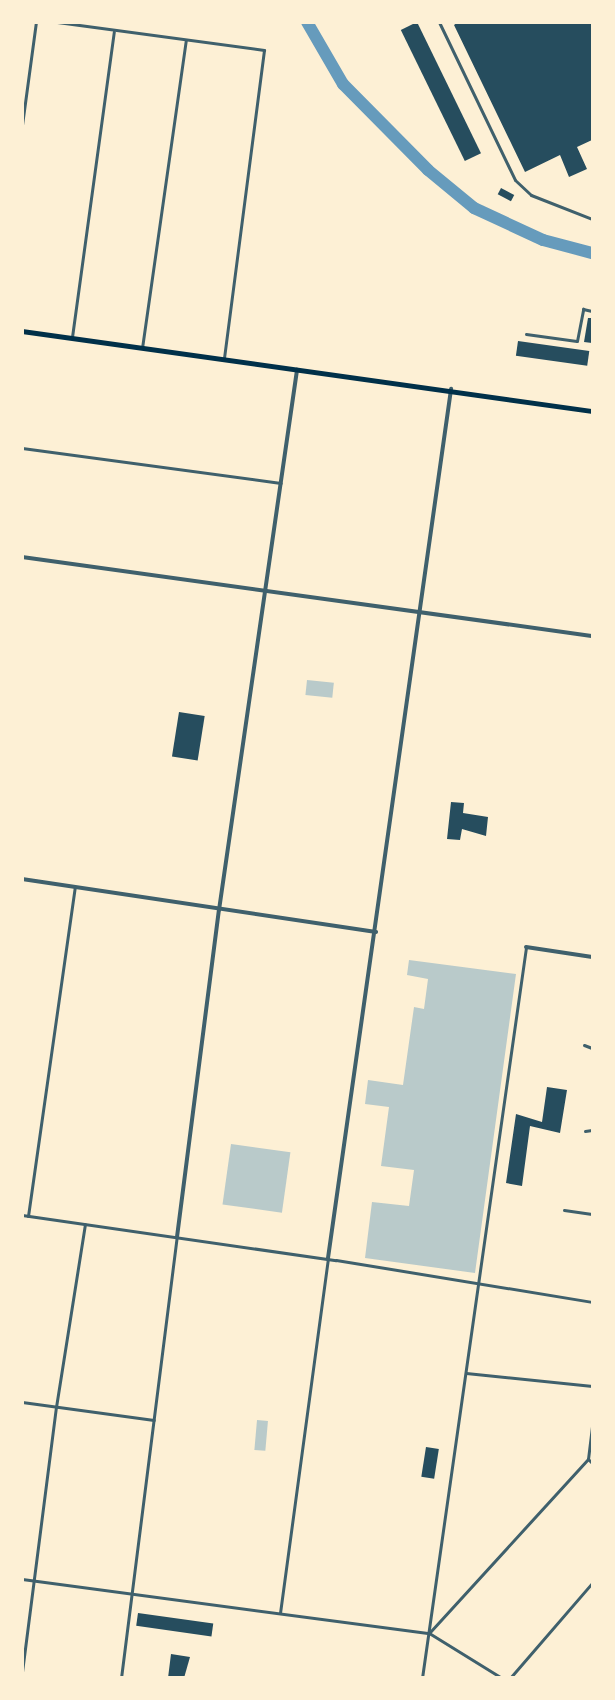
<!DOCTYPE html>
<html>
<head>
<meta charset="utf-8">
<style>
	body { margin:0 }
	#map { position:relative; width:615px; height:1700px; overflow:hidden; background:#fdf0d5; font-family:"PT Sans Narrow",sans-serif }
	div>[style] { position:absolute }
	.green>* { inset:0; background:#b9caca; transform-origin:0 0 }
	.river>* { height:12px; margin:-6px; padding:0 6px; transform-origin:6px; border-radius:6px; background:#669bbc }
	.building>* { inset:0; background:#264d5e; transform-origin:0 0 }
	.minor>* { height:3px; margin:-1.5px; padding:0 1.5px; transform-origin:1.5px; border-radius:1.5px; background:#3f606c }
	.tertiary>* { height:4px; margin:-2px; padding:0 2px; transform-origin:2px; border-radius:2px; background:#3f606c }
	.primary>* { height:4.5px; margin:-2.25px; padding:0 2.25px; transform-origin:2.25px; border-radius:2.25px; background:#003049 }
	span { translate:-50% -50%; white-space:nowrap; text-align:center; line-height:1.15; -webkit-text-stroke:4.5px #fdf0d5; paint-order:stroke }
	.frame { position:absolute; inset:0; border:24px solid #fdf0d5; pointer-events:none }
</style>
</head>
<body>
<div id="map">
	<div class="green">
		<div style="left:307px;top:680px;width:27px;height:15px;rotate:6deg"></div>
		<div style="clip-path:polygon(409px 960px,516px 974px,475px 1273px,365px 1258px,372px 1202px,409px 1206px,414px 1170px,381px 1166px,389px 1107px,365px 1104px,368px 1080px,403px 1085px,414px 1007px,424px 1009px,428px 979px,407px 975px)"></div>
		<div style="left:231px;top:1144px;width:60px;height:61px;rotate:8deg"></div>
		<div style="left:257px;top:1420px;width:11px;height:30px;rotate:5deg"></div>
	</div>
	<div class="river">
		<div style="left:307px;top:22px;width:72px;rotate:59.9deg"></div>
		<div style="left:343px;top:84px;width:121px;rotate:45.3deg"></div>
		<div style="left:428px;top:170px;width:60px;rotate:39.6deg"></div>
		<div style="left:474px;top:208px;width:76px;rotate:24.9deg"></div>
		<div style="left:543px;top:240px;width:51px;rotate:14.9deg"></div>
	</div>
	<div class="building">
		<div style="left:417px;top:22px;width:146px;height:18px;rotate:64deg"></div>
		<div style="clip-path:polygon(458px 22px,592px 22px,592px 140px,577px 147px,587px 169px,569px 177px,560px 155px,525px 172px,454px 25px)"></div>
		<div style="left:501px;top:188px;width:15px;height:7px;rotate:28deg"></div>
		<div style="clip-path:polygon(588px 318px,592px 318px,592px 343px,584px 342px)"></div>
		<div style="left:518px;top:341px;width:72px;height:15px;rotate:8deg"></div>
		<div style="left:179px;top:712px;width:26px;height:45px;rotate:9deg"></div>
		<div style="clip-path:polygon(451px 802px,464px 803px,463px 813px,488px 817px,486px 836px,462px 829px,460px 840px,447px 839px)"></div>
		<div style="clip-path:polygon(547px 1087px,567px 1090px,560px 1133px,530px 1126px,522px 1186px,506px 1183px,516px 1114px,542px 1122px)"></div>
		<div style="left:426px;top:1447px;width:13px;height:30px;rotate:9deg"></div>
		<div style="left:138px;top:1613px;width:76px;height:13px;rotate:8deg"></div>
		<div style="clip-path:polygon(171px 1654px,190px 1657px,184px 1678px,168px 1678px)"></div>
	</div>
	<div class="minor">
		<div style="left:57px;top:22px;width:209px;rotate:7.7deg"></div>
		<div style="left:264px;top:50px;width:312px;rotate:97.4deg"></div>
		<div style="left:439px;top:22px;width:175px;rotate:64.3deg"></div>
		<div style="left:515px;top:180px;width:22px;rotate:43deg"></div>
		<div style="left:531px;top:195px;width:66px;rotate:21.5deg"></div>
		<div style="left:22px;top:125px;width:104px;rotate:-82.3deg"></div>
		<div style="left:526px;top:334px;width:51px;rotate:7.8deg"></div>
		<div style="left:577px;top:341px;width:33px;rotate:-79deg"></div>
		<div style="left:583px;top:309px;width:9px;rotate:13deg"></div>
		<div style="left:72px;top:337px;width:308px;rotate:-82.2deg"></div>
		<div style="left:142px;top:348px;width:311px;rotate:-81.9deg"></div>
		<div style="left:22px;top:448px;width:261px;rotate:7.7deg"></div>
		<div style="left:584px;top:1045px;width:9px;rotate:21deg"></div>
		<div style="left:585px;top:1131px;width:7px;rotate:-8deg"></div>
		<div style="left:564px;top:1210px;width:28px;rotate:8deg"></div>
		<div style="left:22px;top:1215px;width:317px;rotate:8.2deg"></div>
		<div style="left:336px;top:1260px;width:259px;rotate:9.3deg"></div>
		<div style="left:28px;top:1216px;width:332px;rotate:-81.9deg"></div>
		<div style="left:466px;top:1373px;width:127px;rotate:5.9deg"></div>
		<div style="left:22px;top:1402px;width:133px;rotate:7.8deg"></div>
		<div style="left:588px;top:1459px;width:6px;rotate:45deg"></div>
		<div style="left:22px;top:1579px;width:411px;rotate:7.6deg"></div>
		<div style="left:429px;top:1633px;width:86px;rotate:31.7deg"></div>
		<div style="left:280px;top:1613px;width:358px;rotate:-82.3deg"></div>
		<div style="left:430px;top:1632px;width:234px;rotate:-47.6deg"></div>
		<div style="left:588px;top:1459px;width:35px;rotate:-83deg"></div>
		<div style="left:22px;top:1672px;width:267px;rotate:-82.7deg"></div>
		<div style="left:56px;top:1407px;width:185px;rotate:-81deg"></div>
		<div style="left:121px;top:1678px;width:445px;rotate:-82.8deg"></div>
		<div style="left:422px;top:1678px;width:738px;rotate:-81.9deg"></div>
		<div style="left:510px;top:1678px;width:125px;rotate:-49.2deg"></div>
	</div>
	<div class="tertiary">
		<div style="left:22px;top:557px;width:575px;rotate:7.89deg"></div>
		<div style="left:22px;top:879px;width:358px;rotate:8.5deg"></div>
		<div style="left:526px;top:947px;width:67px;rotate:8.6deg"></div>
		<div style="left:177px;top:1237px;width:330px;rotate:-82.7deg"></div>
		<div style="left:219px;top:910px;width:546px;rotate:-81.78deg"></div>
		<div style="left:328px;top:1258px;width:878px;rotate:-81.94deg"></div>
	</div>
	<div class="primary">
		<div style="left:22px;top:331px;width:576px;rotate:7.99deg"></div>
	</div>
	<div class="frame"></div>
</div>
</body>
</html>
